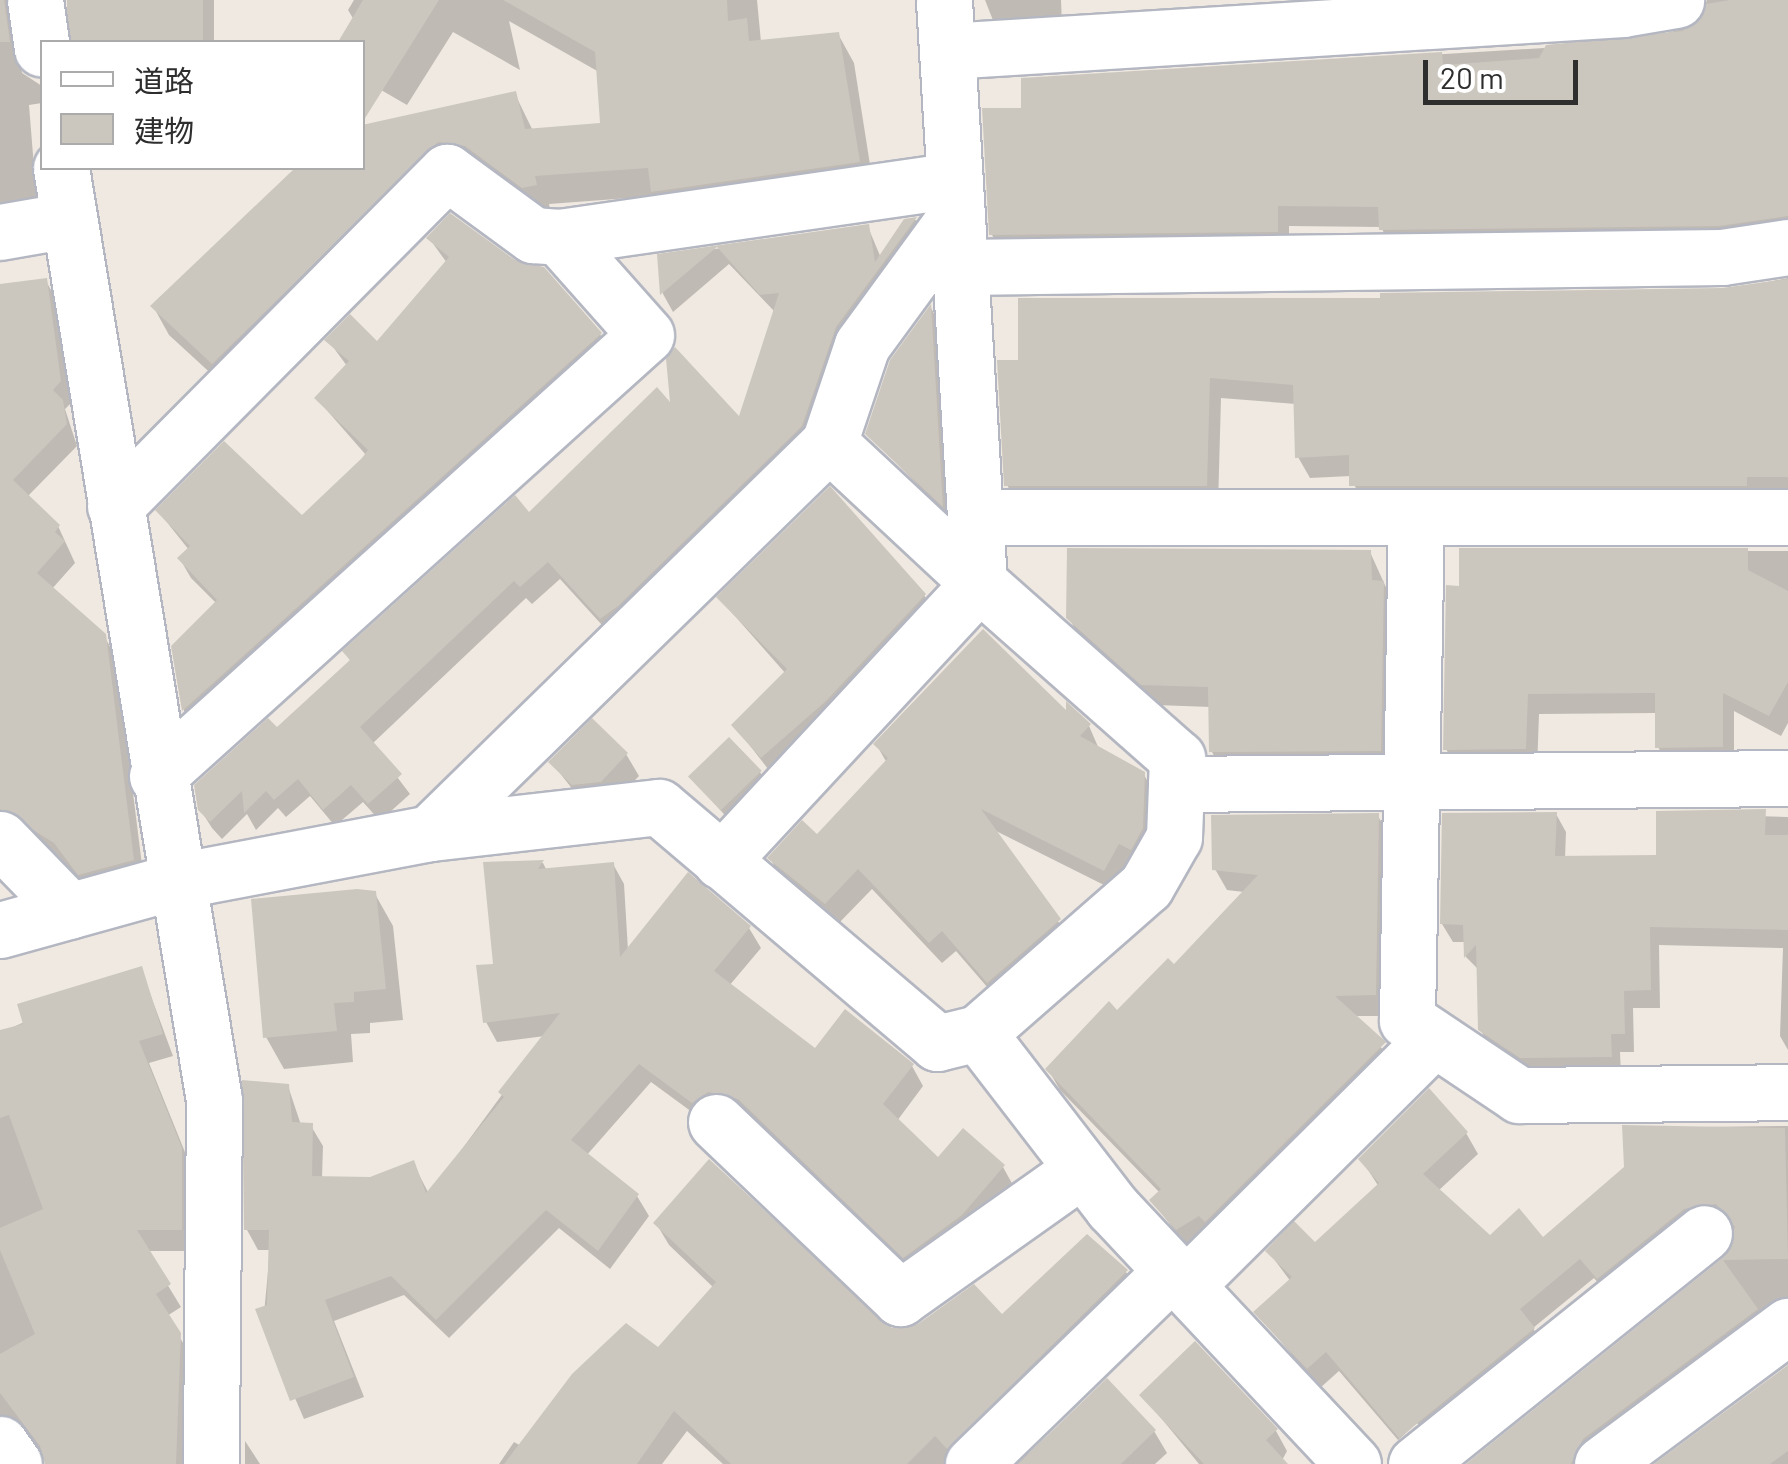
<!DOCTYPE html>
<html>
<head>
<meta charset="utf-8">
<style>
	body { margin:0 }
	#map { position:relative; width:1788px; height:1464px; overflow:hidden; background:#efe9e1; font-family:Barlow,"Noto Sans JP",sans-serif }
	div>[style] { position:absolute }
	.shadow>* { inset:0; background:#0003; transform-origin:0 0 }
	.building>* { inset:0; background:#cbc7bf; transform-origin:0 0 }
	.roads { filter:drop-shadow(2px 0 #b4b7c1) drop-shadow(-2px 0 #b4b7c1) drop-shadow(0 2px #b4b7c1) drop-shadow(0 -2px #b4b7c1) }
	.street>* { height:55px; margin:-27.5px; padding:0 27.5px; transform-origin:27.5px; border-radius:27.5px; background:#fff }
	span { translate:-50% -50%; white-space:nowrap; text-align:center; line-height:1.15; -webkit-text-stroke:9px #fff; paint-order:stroke }
	.legend { position:absolute; left:40px; top:40px; width:325px; height:130px; box-sizing:border-box; background:#fff; border:2px solid #ababab; margin:0; padding:12px 18px; list-style:none; font-size:30px; color:#2e2e2e }
	.legend li { display:flex; align-items:center; gap:20px; height:50px }
	.legend b { width:50px; border:2px solid #ababab }
	.scale { position:absolute; left:1423px; top:60px; width:155px; height:45px; box-sizing:border-box; border:5px solid #2e2e2e; border-top:0; padding-left:12px; font-size:30px; line-height:35px; white-space:nowrap; color:#2e2e2e; -webkit-text-stroke:8px #fff; paint-order:stroke }
</style>
</head>
<body>
<div id="map">
	<div class="shadow">
		<div style="clip-path:polygon(0 0,11px 0,22px 73px,42px 86px,42px 103px,29px 105px,38px 217px,0 224px)"></div>
		<div style="left:69px;top:0;width:145px;height:42px"></div>
		<div style="clip-path:polygon(354px 0,757px 0,761px 42px,838px 34px,854px 63px,874px 190px,656px 196px,549px 204px,551px 213px,483px 174px,230px 391px,169px 335px,153px 306px,297px 168px,362px 168px,515px 94px,533px 131px,603px 126px,599px 72px,509px 21px,520px 70px,453px 32px,407px 105px,362px 79px,362px 42px,341px 42px,354px 20px,348px 10px)"></div>
		<div style="clip-path:polygon(985px 0,1061px 0,1062px 25px,996px 28px)"></div>
		<div style="clip-path:polygon(1707px 0,1788px 0,1788px 238px,1393px 251px,1381px 227px,1289px 226px,1289px 252px,1004px 256px,992px 235px,1023px 110px,1023px 80px,1625px 43px,1699px 25px)"></div>
		<div style="clip-path:polygon(916px 220px,926px 237px,811px 445px,612px 636px,560px 579px,532px 604px,526px 598px,372px 744px,410px 794px,380px 821px,363px 802px,335px 826px,310px 796px,286px 817px,278px 808px,256px 830px,247px 814px,222px 839px,212px 828px,200px 809px,351px 662px,345px 652px,674px 409px,740px 421px,775px 312px,729px 264px,673px 312px,663px 294px,659px 257px,868px 227px,881px 258px,905px 221px)"></div>
		<div style="clip-path:polygon(429px 238px,513px 263px,600px 334px,611px 353px,194px 728px,184px 711px,174px 646px,217px 604px,191px 578px,180px 559px,189px 550px,158px 511px,302px 518px,366px 455px,317px 399px,347px 366px,328px 340px,377px 345px,447px 263px)"></div>
		<div style="clip-path:polygon(1788px 278px,1788px 510px,1363px 506px,1351px 476px,1310px 478px,1298px 457px,1296px 404px,1221px 398px,1218px 506px,1019px 506px,1007px 485px,1021px 363px,1382px 300px,1727px 290px)"></div>
		<div style="clip-path:polygon(46px 281px,57px 301px,71px 403px,65px 409px,77px 446px,27px 497px,58px 526px,75px 563px,51px 590px,104px 636px,116px 657px,144px 881px,92px 894px,0 831px,0 287px)"></div>
		<div style="clip-path:polygon(931px 308px,938px 321px,950px 518px,868px 434px)"></div>
		<div style="clip-path:polygon(1462px 551px,1788px 551px,1788px 723px,1781px 736px,1734px 711px,1734px 768px,1670px 768px,1658px 747px,1657px 713px,1539px 714px,1537px 770px,1458px 770px,1446px 749px)"></div>
		<div style="clip-path:polygon(1370px 552px,1394px 605px,1391px 771px,1224px 773px,1212px 752px,1211px 707px,1156px 705px,1081px 640px,1069px 618px)"></div>
		<div style="clip-path:polygon(924px 595px,937px 617px,775px 778px,734px 725px,786px 674px,719px 598px)"></div>
		<div style="clip-path:polygon(1068px 715px,1089px 726px,1099px 749px,1143px 773px,1156px 796px,1143px 870px,1116px 891px,992px 829px,1072px 941px,1001px 1003px,956px 951px,942px 963px,872px 889px,838px 924px,782px 879px,770px 858px,817px 838px,887px 763px,876px 744px)"></div>
		<div style="clip-path:polygon(626px 754px,639px 776px,613px 803px,586px 806px,551px 762px)"></div>
		<div style="clip-path:polygon(760px 772px,766px 783px,730px 821px,692px 778px)"></div>
		<div style="clip-path:polygon(1659px 813px,1788px 817px,1788px 1050px,1780px 1036px,1783px 948px,1659px 945px,1660px 1008px,1633px 1008px,1634px 1052px,1620px 1052px,1621px 1075px,1533px 1076px,1491px 1048px,1480px 1029px,1479px 970px,1466px 957px,1466px 942px,1453px 942px,1442px 924px,1556px 814px,1566px 832px,1565px 859px,1658px 858px)"></div>
		<div style="clip-path:polygon(1378px 816px,1390px 837px,1387px 1016px,1354px 1016px,1396px 1065px,1190px 1250px,1152px 1201px,1160px 1193px,1060px 1090px,1048px 1069px,1174px 967px,1244px 892px,1227px 890px,1215px 869px)"></div>
		<div style="clip-path:polygon(543px 863px,547px 871px,613px 864px,624px 884px,628px 950px,749px 928px,761px 948px,729px 986px,815px 1052px,912px 1066px,923px 1086px,897px 1121px,938px 1161px,1003px 1167px,1014px 1187px,916px 1276px,651px 1082px,586px 1156px,637px 1196px,649px 1216px,610px 1269px,559px 1228px,449px 1338px,404px 1295px,334px 1321px,364px 1397px,304px 1419px,263px 1324px,270px 1250px,258px 1250px,247px 1230px,288px 1086px,301px 1125px,311px 1126px,323px 1146px,322px 1178px,370px 1179px,413px 1163px,429px 1194px,545px 1036px,497px 1042px,486px 1022px,495px 966px,486px 864px)"></div>
		<div style="clip-path:polygon(375px 894px,393px 926px,403px 1020px,370px 1023px,370px 1033px,351px 1034px,353px 1062px,284px 1069px,266px 1037px)"></div>
		<div style="clip-path:polygon(141px 969px,173px 1056px,149px 1063px,193px 1172px,193px 1251px,147px 1251px,181px 1307px,167px 1316px,192px 1358px,194px 1464px,47px 1464px,27px 1436px,0 1439px,0 1033px)"></div>
		<div style="clip-path:polygon(1788px 1126px,1788px 1320px,1592px 1464px,1470px 1464px,1725px 1259px,1736px 1244px,1728px 1223px,1610px 1297px,1594px 1278px,1533px 1328px,1545px 1350px,1432px 1441px,1417px 1423px,1398px 1440px,1339px 1371px,1320px 1388px,1257px 1313px,1291px 1282px,1268px 1251px,1315px 1245px,1379px 1187px,1361px 1159px,1466px 1133px,1478px 1154px,1438px 1191px,1490px 1239px,1543px 1240px,1626px 1168px,1624px 1128px)"></div>
		<div style="clip-path:polygon(656px 1223px,891px 1331px,1002px 1318px,1126px 1272px,1139px 1293px,969px 1464px,723px 1464px,687px 1431px,662px 1464px,499px 1464px,514px 1442px,521px 1446px,658px 1351px,714px 1288px,669px 1245px)"></div>
		<div style="clip-path:polygon(1788px 1368px,1788px 1464px,1659px 1464px)"></div>
		<div style="clip-path:polygon(1106px 1382px,1154px 1431px,1167px 1453px,1155px 1464px,1017px 1464px)"></div>
		<div style="clip-path:polygon(1142px 1395px,1276px 1431px,1287px 1451px,1280px 1464px,1199px 1464px)"></div>
		<div style="clip-path:polygon(245px 1441px,260px 1464px,245px 1464px)"></div>
	</div>
	<div class="building">
		<div style="clip-path:polygon(0 0,4px 0,10px 42px,0 42px)"></div>
		<div style="left:67px;top:0;width:136px;height:42px"></div>
		<div style="clip-path:polygon(363px 0,439px 0,362px 123px,362px 42px,338px 42px)"></div>
		<div style="clip-path:polygon(503px 0,727px 0,728px 21px,747px 18px,749px 41px,839px 32px,860px 162px,651px 192px,648px 168px,535px 176px,537px 185px,522px 188px,465px 146px,438px 142px,212px 364px,150px 306px,295px 168px,362px 168px,362px 125px,516px 91px,525px 129px,600px 123px,595px 52px)"></div>
		<div style="clip-path:polygon(1730px 0,1788px 0,1788px 216px,1719px 226px,1379px 230px,1378px 207px,1278px 206px,1278px 232px,989px 235px,982px 108px,1021px 108px,1021px 78px,1442px 52px,1443px 65px,1539px 58px,1546px 45px,1682px 31px,1697px 23px,1706px 4px)"></div>
		<div style="clip-path:polygon(450px 213px,515px 260px,544px 267px,602px 333px,182px 711px,171px 646px,217px 600px,177px 558px,190px 546px,155px 510px,224px 441px,302px 515px,362px 458px,368px 450px,314px 398px,349px 361px,324px 340px,350px 314px,377px 341px,449px 257px,426px 238px)"></div>
		<div style="clip-path:polygon(917px 217px,836px 327px,802px 426px,618px 606px,600px 619px,548px 562px,520px 587px,514px 581px,360px 727px,402px 774px,368px 804px,351px 785px,323px 810px,298px 779px,274px 800px,266px 791px,244px 813px,242px 791px,210px 822px,198px 810px,194px 785px,268px 718px,277px 727px,350px 660px,342px 651px,515px 495px,529px 512px,657px 387px,670px 402px,666px 359px,675px 347px,739px 416px,779px 293px,760px 295px,717px 247px,660px 295px,657px 254px,869px 224px,875px 262px,904px 219px)"></div>
		<div style="clip-path:polygon(47px 278px,61px 381px,53px 390px,63px 400px,67px 424px,13px 480px,60px 525px,55px 532px,65px 541px,37px 573px,106px 634px,134px 860px,78px 875px,54px 843px,0 809px,0 284px)"></div>
		<div style="clip-path:polygon(1788px 279px,1788px 477px,1747px 477px,1747px 486px,1349px 486px,1349px 455px,1295px 458px,1293px 385px,1210px 378px,1207px 486px,1004px 486px,997px 360px,1018px 360px,1018px 298px,1380px 298px,1380px 293px,1722px 288px)"></div>
		<div style="clip-path:polygon(931px 304px,943px 507px,865px 434px,890px 360px)"></div>
		<div style="clip-path:polygon(830px 486px,926px 594px,826px 701px,761px 758px,731px 725px,787px 669px,716px 597px)"></div>
		<div style="clip-path:polygon(1067px 548px,1371px 550px,1372px 580px,1384px 581px,1381px 751px,1209px 752px,1208px 687px,1141px 685px,1066px 618px)"></div>
		<div style="clip-path:polygon(1459px 548px,1748px 548px,1748px 570px,1788px 591px,1788px 682px,1769px 716px,1723px 693px,1723px 747px,1655px 748px,1655px 693px,1528px 694px,1526px 749px,1443px 750px,1446px 585px,1459px 586px)"></div>
		<div style="clip-path:polygon(983px 629px,1066px 710px,1066px 701px,1091px 724px,1080px 736px,1145px 772px,1143px 828px,1131px 850px,1119px 844px,1104px 871px,981px 809px,1061px 919px,987px 983px,942px 931px,929px 943px,858px 869px,825px 904px,767px 858px,802px 820px,817px 834px,888px 758px,873px 744px)"></div>
		<div style="clip-path:polygon(592px 718px,628px 753px,601px 782px,572px 785px,548px 762px)"></div>
		<div style="left:729px;top:737px;width:47px;height:57px;rotate:46deg"></div>
		<div style="clip-path:polygon(1766px 809px,1765px 835px,1788px 835px,1788px 930px,1650px 927px,1651px 990px,1624px 991px,1625px 1034px,1611px 1034px,1612px 1057px,1520px 1058px,1478px 1030px,1476px 945px,1464px 958px,1463px 925px,1440px 924px,1442px 813px,1557px 812px,1555px 856px,1656px 855px,1656px 811px)"></div>
		<div style="clip-path:polygon(1379px 813px,1376px 995px,1335px 996px,1386px 1042px,1205px 1222px,1199px 1216px,1176px 1230px,1149px 1200px,1161px 1189px,1045px 1069px,1109px 1001px,1117px 1010px,1168px 958px,1174px 964px,1258px 875px,1212px 870px,1211px 815px)"></div>
		<div style="clip-path:polygon(544px 860px,538px 869px,614px 862px,620px 957px,688px 872px,751px 926px,714px 971px,815px 1048px,845px 1009px,914px 1064px,883px 1104px,938px 1157px,963px 1128px,1005px 1165px,962px 1215px,903px 1258px,738px 1099px,708px 1092px,692px 1103px,639px 1064px,571px 1140px,639px 1194px,598px 1251px,546px 1210px,436px 1320px,391px 1276px,325px 1300px,354px 1377px,290px 1401px,255px 1309px,267px 1305px,269px 1230px,244px 1230px,242px 1080px,289px 1084px,292px 1122px,313px 1123px,312px 1176px,370px 1177px,414px 1160px,426px 1193px,504px 1097px,498px 1092px,560px 1013px,483px 1023px,476px 965px,493px 964px,483px 862px)"></div>
		<div style="clip-path:polygon(357px 889px,376px 891px,386px 989px,354px 992px,354px 1002px,334px 1003px,337px 1031px,263px 1038px,251px 899px)"></div>
		<div style="clip-path:polygon(142px 966px,163px 1034px,139px 1041px,182px 1148px,182px 1230px,137px 1230px,171px 1284px,156px 1294px,181px 1333px,176px 1464px,45px 1464px,40px 1446px,0 1393px,0 1354px,35px 1334px,0 1250px,0 1228px,43px 1209px,9px 1115px,0 1118px,0 1030px,23px 1024px,17px 1004px)"></div>
		<div style="clip-path:polygon(1429px 1088px,1468px 1132px,1423px 1174px,1490px 1235px,1519px 1208px,1543px 1237px,1624px 1167px,1622px 1125px,1785px 1128px,1788px 1259px,1723px 1260px,1758px 1309px,1583px 1439px,1571px 1464px,1466px 1464px,1724px 1257px,1735px 1227px,1716px 1204px,1684px 1209px,1597px 1279px,1580px 1259px,1520px 1309px,1535px 1328px,1399px 1438px,1326px 1352px,1307px 1369px,1253px 1312px,1292px 1277px,1265px 1251px,1294px 1221px,1315px 1242px,1379px 1183px,1358px 1159px)"></div>
		<div style="clip-path:polygon(709px 1159px,892px 1328px,918px 1324px,974px 1284px,1002px 1314px,1087px 1234px,1128px 1270px,947px 1449px,935px 1436px,907px 1464px,731px 1464px,674px 1411px,637px 1464px,504px 1464px,572px 1374px,626px 1323px,658px 1347px,716px 1282px,653px 1223px)"></div>
		<div style="clip-path:polygon(1195px 1341px,1278px 1429px,1266px 1440px,1288px 1464px,1204px 1464px,1139px 1395px)"></div>
		<div style="clip-path:polygon(1788px 1365px,1788px 1451px,1770px 1464px,1654px 1464px)"></div>
		<div style="clip-path:polygon(1107px 1378px,1156px 1430px,1121px 1464px,1018px 1464px)"></div>
	</div>
	<div class="roads">
		<div class="street">
			<div style="left:35px;top:0;width:49px;rotate:81.9deg"></div>
			<div style="left:947px;top:51px;width:677px;rotate:-3.56deg"></div>
			<div style="left:1623px;top:9px;width:54px;rotate:-9.6deg"></div>
			<div style="left:61px;top:168px;width:944px;rotate:80.68deg"></div>
			<div style="left:214px;top:1100px;width:364px;rotate:90.5deg"></div>
			<div style="left:0;top:232px;width:70px;rotate:-9.9deg"></div>
			<div style="left:960px;top:267px;width:762px;rotate:-0.75deg"></div>
			<div style="left:1722px;top:257px;width:67px;rotate:-8.6deg"></div>
			<div style="left:115px;top:506px;width:471px;rotate:-45.2deg"></div>
			<div style="left:447px;top:172px;width:107px;rotate:36.2deg"></div>
			<div style="left:533px;top:235px;width:26px;rotate:4deg"></div>
			<div style="left:975px;top:517px;width:813px"></div>
			<div style="left:1416px;top:517px;width:503px;rotate:91.03deg"></div>
			<div style="left:1407px;top:1020px;width:135px;rotate:33.8deg"></div>
			<div style="left:1519px;top:1095px;width:269px;rotate:-0.6deg"></div>
			<div style="left:157px;top:776px;width:658px;rotate:-42.05deg"></div>
			<div style="left:646px;top:335px;width:131px;rotate:-131.6deg"></div>
			<div style="left:559px;top:237px;width:399px;rotate:-8.2deg"></div>
			<div style="left:1176px;top:784px;width:612px;rotate:-0.56deg"></div>
			<div style="left:430px;top:833px;width:558px;rotate:-44.35deg"></div>
			<div style="left:0;top:839px;width:100px;rotate:45.8deg"></div>
			<div style="left:721px;top:861px;width:379px;rotate:-47.1deg"></div>
			<div style="left:979px;top:583px;width:205px;rotate:-137deg"></div>
			<div style="left:829px;top:443px;width:103px;rotate:-71.4deg"></div>
			<div style="left:862px;top:345px;width:161px;rotate:-53.8deg"></div>
			<div style="left:0;top:930px;width:184px;rotate:-15.5deg"></div>
			<div style="left:177px;top:881px;width:258px;rotate:-10.7deg"></div>
			<div style="left:430px;top:833px;width:230px;rotate:-6.5deg"></div>
			<div style="left:659px;top:807px;width:365px;rotate:40.3deg"></div>
			<div style="left:937px;top:1043px;width:42px;rotate:-13.7deg"></div>
			<div style="left:978px;top:1033px;width:223px;rotate:-41.2deg"></div>
			<div style="left:1146px;top:886px;width:56px;rotate:-60.3deg"></div>
			<div style="left:1174px;top:837px;width:79px;rotate:-87.8deg"></div>
			<div style="left:1177px;top:758px;width:264px;rotate:-138.5deg"></div>
			<div style="left:979px;top:583px;width:584px;rotate:-93.44deg"></div>
			<div style="left:978px;top:1033px;width:220px;rotate:52.4deg"></div>
			<div style="left:1112px;top:1207px;width:352px;rotate:46.8deg"></div>
			<div style="left:716px;top:1122px;width:255px;rotate:43.7deg"></div>
			<div style="left:900px;top:1298px;width:223px;rotate:-35.3deg"></div>
			<div style="left:1186px;top:1285px;width:348px;rotate:-44.8deg"></div>
			<div style="left:0;top:1444px;width:24px;rotate:55deg"></div>
			<div style="left:973px;top:1464px;width:277px;rotate:-44.1deg"></div>
			<div style="left:1416px;top:1464px;width:369px;rotate:-38.7deg"></div>
			<div style="left:1602px;top:1464px;width:232px;rotate:-36.6deg"></div>
		</div>
	</div>
	<ul class="legend">
	<li><b style="height:12px;background:#fff"></b>道路</li>
	<li><b style="height:28px;background:#cbc7bf"></b>建物</li>
	</ul>
	<div class="scale">20 m</div>
</div>
</body>
</html>
